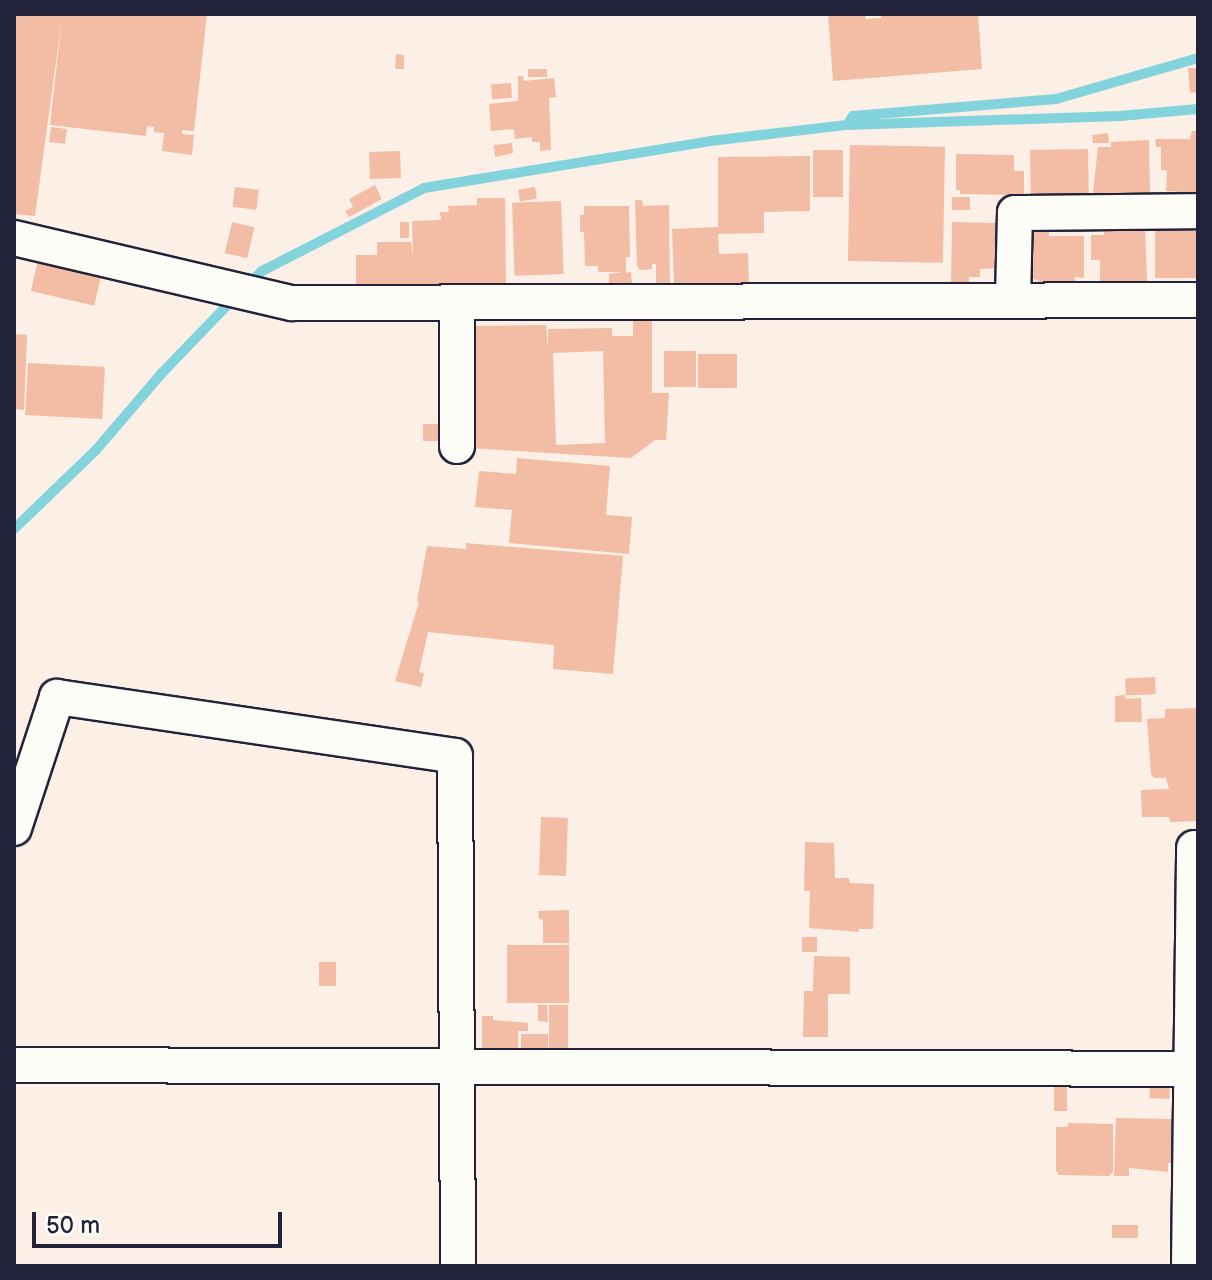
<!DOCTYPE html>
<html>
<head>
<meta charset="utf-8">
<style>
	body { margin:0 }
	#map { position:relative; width:1212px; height:1280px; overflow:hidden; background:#fbefe6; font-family:"Balsamiq Sans",sans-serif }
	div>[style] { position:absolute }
	.stream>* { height:10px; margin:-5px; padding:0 5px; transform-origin:5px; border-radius:5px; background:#82d3db }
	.building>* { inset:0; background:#f2bda4; transform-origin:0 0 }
	.roads { filter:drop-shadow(2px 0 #22223b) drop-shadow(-2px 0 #22223b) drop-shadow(0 2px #22223b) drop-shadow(0 -2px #22223b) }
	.minor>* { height:34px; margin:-17px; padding:0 17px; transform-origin:17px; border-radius:17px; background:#fdfcf7 }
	span { translate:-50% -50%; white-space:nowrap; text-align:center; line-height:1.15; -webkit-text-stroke:6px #fdfcf7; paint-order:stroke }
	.frame { position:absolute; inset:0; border:16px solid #22223b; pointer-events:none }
	.scale { position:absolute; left:32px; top:1212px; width:250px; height:36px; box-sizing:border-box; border:4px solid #22223b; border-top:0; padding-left:10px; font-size:24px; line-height:28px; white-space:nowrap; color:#22223b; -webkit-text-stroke:6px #fdfcf7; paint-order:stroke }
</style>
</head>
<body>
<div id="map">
	<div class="stream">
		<div style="left:847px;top:125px;width:11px;rotate:-56deg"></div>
		<div style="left:853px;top:116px;width:204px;rotate:-4.8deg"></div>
		<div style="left:1056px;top:99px;width:148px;rotate:-16.1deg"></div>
		<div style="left:248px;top:285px;width:20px;rotate:-45deg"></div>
		<div style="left:262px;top:271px;width:182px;rotate:-27.1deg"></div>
		<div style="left:424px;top:188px;width:290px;rotate:-9.3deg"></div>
		<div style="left:710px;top:141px;width:138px;rotate:-6.7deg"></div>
		<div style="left:847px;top:125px;width:273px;rotate:-1.9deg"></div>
		<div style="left:1120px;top:116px;width:78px;rotate:-5.1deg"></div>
		<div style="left:14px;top:529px;width:114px;rotate:-43.9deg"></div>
		<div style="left:96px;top:450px;width:101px;rotate:-49.4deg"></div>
		<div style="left:162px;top:373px;width:107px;rotate:-46.1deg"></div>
	</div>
	<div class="building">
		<div style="clip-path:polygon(14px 14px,207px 14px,194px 131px,182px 130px,182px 134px,194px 135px,192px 155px,162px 151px,164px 133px,154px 132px,154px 127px,147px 126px,146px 136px,50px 125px,62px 18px,35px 216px,14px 214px)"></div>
		<div style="clip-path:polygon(828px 14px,865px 14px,866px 19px,881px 18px,881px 14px,978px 14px,982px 69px,833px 81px)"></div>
		<div style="clip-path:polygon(396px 54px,404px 55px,404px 69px,395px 69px)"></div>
		<div style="clip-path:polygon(1188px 68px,1198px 68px,1198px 92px,1190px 93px)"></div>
		<div style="left:547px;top:69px;width:8px;height:19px;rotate:90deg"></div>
		<div style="clip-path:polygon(518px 76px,523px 76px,524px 81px,554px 78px,556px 97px,549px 98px,551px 150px,540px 151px,540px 142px,532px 142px,532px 137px,515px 139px,514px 129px,491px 131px,489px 104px,518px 101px)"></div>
		<div style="left:511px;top:83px;width:15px;height:20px;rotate:86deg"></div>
		<div style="left:51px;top:127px;width:16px;height:15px;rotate:7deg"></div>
		<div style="clip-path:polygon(1192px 131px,1198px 131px,1196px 193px,1166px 191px,1167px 170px,1161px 170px,1161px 147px,1156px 147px,1155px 139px,1190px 139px)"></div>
		<div style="clip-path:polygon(1108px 133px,1109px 143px,1093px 143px,1092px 135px)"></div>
		<div style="clip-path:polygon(1149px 140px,1150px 193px,1093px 193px,1098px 147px,1111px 147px,1111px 142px)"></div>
		<div style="clip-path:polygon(512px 143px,513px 153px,495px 157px,494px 145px)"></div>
		<div style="left:850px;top:145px;width:95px;height:116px;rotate:1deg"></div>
		<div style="left:1088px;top:149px;width:44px;height:58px;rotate:89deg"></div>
		<div style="left:813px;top:150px;width:30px;height:47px"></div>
		<div style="left:400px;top:151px;width:27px;height:31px;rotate:88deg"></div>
		<div style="clip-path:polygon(956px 154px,1014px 155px,1014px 171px,1024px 171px,1024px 195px,960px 194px,960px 190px,956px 190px)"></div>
		<div style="clip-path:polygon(810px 156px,810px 211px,764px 212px,764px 233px,718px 234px,719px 254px,748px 253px,749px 284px,674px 283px,672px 229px,718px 227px,718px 157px)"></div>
		<div style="clip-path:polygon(375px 185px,382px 199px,349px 217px,345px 211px,353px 207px,349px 199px)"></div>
		<div style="left:235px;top:187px;width:24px;height:20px;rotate:7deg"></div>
		<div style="left:535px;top:187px;width:12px;height:17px;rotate:81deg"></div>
		<div style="left:970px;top:197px;width:13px;height:18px;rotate:90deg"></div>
		<div style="clip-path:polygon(477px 198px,505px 198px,506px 288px,356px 288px,356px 255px,377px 255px,377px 242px,411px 242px,413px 257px,412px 221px,441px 220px,440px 212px,449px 212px,448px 206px,477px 205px)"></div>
		<div style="clip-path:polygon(635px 200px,642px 200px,643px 206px,669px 205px,670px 287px,656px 286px,656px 264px,652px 264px,652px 269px,640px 270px,637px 266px)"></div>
		<div style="left:561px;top:201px;width:73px;height:49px;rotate:88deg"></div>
		<div style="clip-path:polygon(584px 206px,629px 206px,630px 257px,626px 257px,626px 273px,631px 272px,632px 286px,609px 287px,609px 274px,623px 272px,598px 272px,598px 266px,585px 266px,584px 232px,580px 232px,580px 215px,584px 215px)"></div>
		<div style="left:1198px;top:220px;width:58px;height:43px;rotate:90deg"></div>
		<div style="left:232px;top:222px;width:23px;height:32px;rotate:13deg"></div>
		<div style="left:400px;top:222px;width:9px;height:16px"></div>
		<div style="clip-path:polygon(952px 222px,998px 223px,997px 268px,980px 269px,980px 277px,969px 277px,969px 284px,951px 285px)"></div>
		<div style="clip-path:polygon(1145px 227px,1147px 282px,1100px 283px,1100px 260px,1091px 260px,1091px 235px,1104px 235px,1104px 230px)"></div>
		<div style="clip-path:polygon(1027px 230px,1049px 230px,1049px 236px,1084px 236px,1084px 278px,1075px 277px,1075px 282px,1040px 282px,1026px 275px,1031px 257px)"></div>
		<div style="left:39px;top:256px;width:65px;height:36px;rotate:13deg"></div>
		<div style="clip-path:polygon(evenodd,633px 318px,652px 318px,652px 393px,669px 393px,666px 440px,655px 440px,631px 458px,469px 448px,469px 326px,546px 325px,548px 348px,548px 329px,612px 328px,612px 336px,633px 336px,633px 318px,603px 351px,605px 443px,556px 445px,553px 353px,603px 351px)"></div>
		<div style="clip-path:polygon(14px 334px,27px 335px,24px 410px,14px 409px)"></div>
		<div style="left:664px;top:351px;width:32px;height:36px"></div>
		<div style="left:698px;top:354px;width:39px;height:34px"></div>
		<div style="left:28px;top:363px;width:77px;height:52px;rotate:3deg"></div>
		<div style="left:423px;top:424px;width:21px;height:17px"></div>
		<div style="clip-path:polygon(517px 458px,610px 466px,606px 515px,632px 517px,629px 554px,509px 543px,512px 510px,475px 507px,479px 471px,516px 474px)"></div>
		<div style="clip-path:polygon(466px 543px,623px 556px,613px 674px,553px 669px,554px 645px,428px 632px,419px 672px,424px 673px,421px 687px,395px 681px,419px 602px,417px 601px,427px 546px,466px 549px)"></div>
		<div style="left:1155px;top:677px;width:17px;height:30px;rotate:87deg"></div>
		<div style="clip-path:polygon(1125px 695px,1125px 699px,1141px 698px,1142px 722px,1115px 722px,1115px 696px)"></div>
		<div style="clip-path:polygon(1198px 708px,1198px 821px,1170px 822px,1169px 817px,1142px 817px,1141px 790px,1169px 789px,1166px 778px,1154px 778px,1151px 774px,1147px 719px,1165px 718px,1165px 709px)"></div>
		<div style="left:541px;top:817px;width:27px;height:58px;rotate:2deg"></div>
		<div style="clip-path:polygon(805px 842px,834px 843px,835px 878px,849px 878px,850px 883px,874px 884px,873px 929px,859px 929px,859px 932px,809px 928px,810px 891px,804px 891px)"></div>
		<div style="clip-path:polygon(569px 910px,569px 943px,543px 943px,543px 920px,539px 919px,538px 911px)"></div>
		<div style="left:817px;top:937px;width:15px;height:15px;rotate:90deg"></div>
		<div style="left:569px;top:945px;width:58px;height:62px;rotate:90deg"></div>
		<div style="clip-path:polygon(814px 956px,850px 957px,850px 994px,828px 994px,828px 1037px,803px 1037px,804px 991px,813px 991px)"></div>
		<div style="left:319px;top:962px;width:17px;height:24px"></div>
		<div style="clip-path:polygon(538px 1005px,547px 1005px,548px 1022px,538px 1021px)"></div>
		<div style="left:549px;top:1005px;width:19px;height:46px"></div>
		<div style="clip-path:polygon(482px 1016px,493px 1016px,493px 1020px,528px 1023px,528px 1031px,518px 1031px,518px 1049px,482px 1049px)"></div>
		<div style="left:521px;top:1034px;width:27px;height:17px"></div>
		<div style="left:1150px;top:1085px;width:20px;height:13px;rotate:3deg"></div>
		<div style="left:1054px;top:1087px;width:13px;height:24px"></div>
		<div style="clip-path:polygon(1116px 1118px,1172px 1119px,1172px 1163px,1168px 1163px,1168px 1172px,1129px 1168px,1129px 1176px,1114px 1176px)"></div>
		<div style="clip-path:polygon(1068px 1123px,1113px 1124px,1113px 1172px,1109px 1176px,1059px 1175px,1056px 1171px,1056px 1127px,1068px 1127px)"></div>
		<div style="left:1112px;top:1225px;width:26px;height:13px"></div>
	</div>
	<div class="roads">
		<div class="minor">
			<div style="left:14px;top:238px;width:285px;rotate:13.2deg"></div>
			<div style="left:292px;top:303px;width:906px;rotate:-0.19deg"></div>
			<div style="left:1013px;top:300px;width:87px;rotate:-88.7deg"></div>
			<div style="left:1015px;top:213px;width:183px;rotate:-0.6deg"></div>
			<div style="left:457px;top:446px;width:143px;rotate:-90deg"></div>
			<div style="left:14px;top:828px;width:138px;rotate:-71.8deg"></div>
			<div style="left:57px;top:697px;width:402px;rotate:8.4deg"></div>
			<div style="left:455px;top:756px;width:510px;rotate:89.66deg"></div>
			<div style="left:14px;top:1065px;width:1184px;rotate:0.19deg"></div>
			<div style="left:1189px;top:1266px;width:418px;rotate:-89.3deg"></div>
		</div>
	</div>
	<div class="frame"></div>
	<div class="scale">50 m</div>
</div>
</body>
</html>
